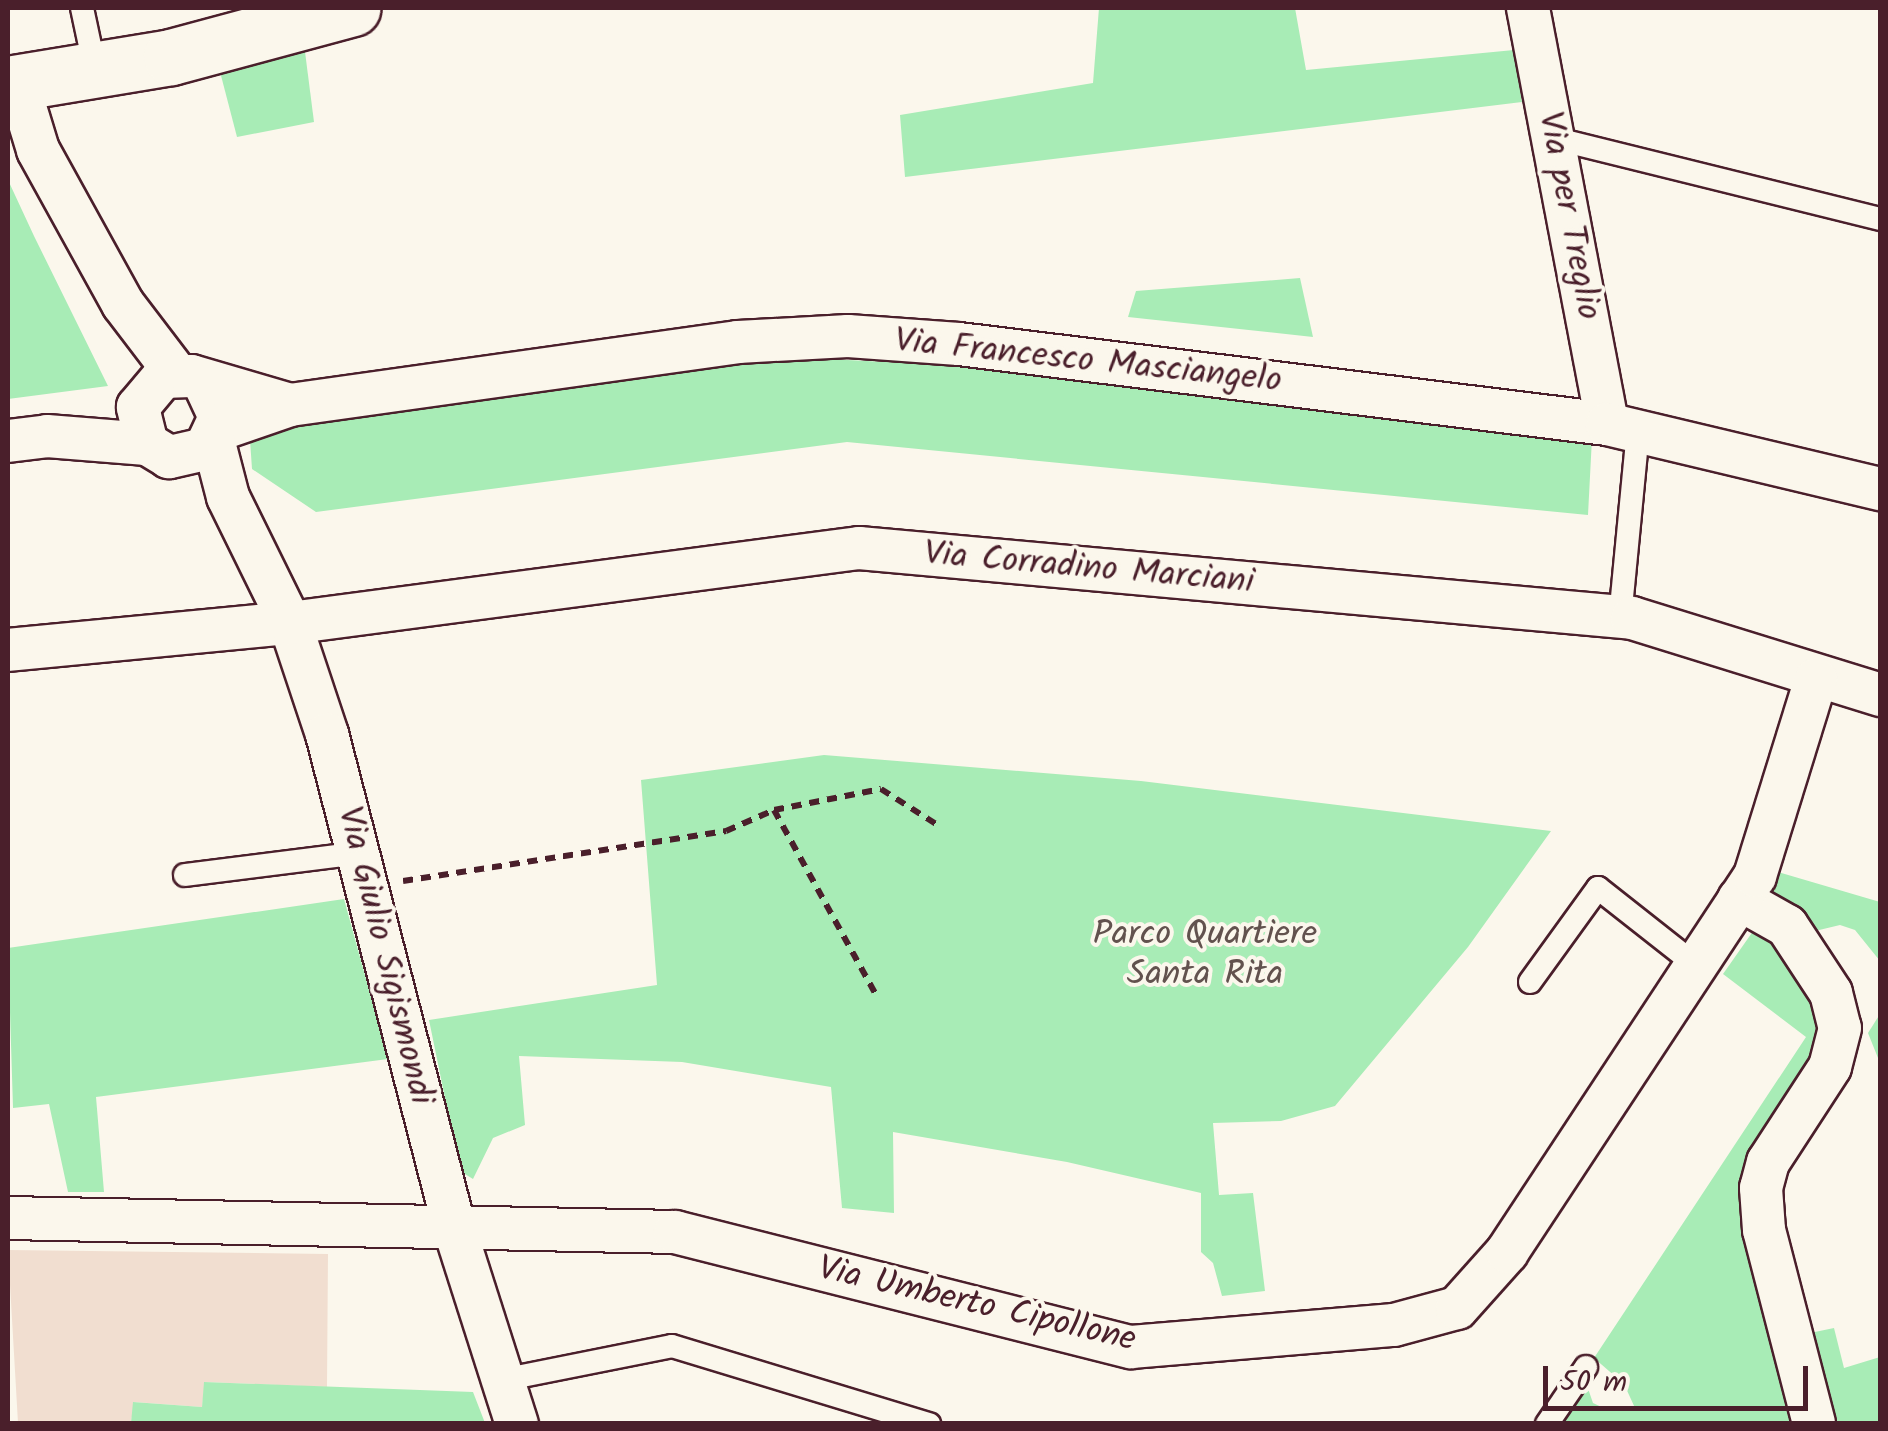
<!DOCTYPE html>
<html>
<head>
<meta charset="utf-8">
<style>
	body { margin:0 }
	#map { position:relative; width:1888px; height:1431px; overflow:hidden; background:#fbf7ec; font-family:Kalam,sans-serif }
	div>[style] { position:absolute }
	.built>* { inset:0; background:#f1ded0 }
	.green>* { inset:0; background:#a8ecb6 }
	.path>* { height:6px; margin-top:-3px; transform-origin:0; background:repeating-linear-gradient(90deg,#4a1f2b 0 10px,transparent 0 18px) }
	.roads { filter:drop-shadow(2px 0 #4a1f2b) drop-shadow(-2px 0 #4a1f2b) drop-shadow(0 2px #4a1f2b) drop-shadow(0 -2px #4a1f2b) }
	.lane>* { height:22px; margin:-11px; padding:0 11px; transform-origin:11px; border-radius:11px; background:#fbf7ec }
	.street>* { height:42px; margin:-21px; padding:0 21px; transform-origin:21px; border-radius:21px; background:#fbf7ec }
	.secondary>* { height:55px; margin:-27.5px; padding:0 27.5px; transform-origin:27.5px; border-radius:27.5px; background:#fbf7ec }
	span { translate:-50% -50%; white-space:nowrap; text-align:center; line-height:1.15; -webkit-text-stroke:8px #fbf7ec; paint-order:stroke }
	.street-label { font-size:35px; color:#4a1f2b }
	.park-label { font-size:35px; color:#62524e }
	.frame { position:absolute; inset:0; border:10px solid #4a1f2b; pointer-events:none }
	.scale { position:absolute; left:1543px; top:1366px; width:265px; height:45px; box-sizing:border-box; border:5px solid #4a1f2b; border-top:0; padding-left:12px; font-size:30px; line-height:35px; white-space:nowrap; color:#4a1f2b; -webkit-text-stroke:8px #fbf7ec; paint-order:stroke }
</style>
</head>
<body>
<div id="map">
	<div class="built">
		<div style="clip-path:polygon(8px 1250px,328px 1254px,327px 1387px,205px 1382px,202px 1407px,134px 1402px,131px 1423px,18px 1423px)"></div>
	</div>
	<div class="green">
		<div style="clip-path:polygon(1099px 8px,1295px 8px,1306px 70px,1514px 50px,1522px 102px,905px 177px,900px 115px,1093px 83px)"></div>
		<div style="clip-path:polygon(304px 44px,314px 122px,237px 137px,218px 64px)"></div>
		<div style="clip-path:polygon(8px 180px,34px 236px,108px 386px,8px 399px)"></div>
		<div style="clip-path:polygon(1300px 278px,1313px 337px,1128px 317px,1136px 291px)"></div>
		<div style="clip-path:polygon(772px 356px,1019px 369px,1592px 438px,1588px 515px,847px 442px,316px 512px,252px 469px,250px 440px,263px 431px,408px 404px)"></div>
		<div style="clip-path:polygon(824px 755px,1141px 781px,1551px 831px,1468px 947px,1335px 1106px,1281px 1121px,1213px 1123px,1219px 1195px,1253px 1193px,1265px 1291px,1222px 1296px,1213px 1263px,1201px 1252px,1201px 1193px,1067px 1162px,893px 1132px,894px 1213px,842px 1208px,831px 1087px,682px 1062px,519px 1056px,525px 1125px,493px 1138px,473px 1179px,460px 1171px,429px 1020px,657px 985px,641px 780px)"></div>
		<div style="clip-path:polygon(1778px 872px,1880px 902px,1880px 961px,1855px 930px,1840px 925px,1815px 931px,1771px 897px)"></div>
		<div style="clip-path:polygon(344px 899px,388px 1059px,96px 1097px,104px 1192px,68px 1192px,49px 1104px,13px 1108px,8px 948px)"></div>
		<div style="clip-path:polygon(1756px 927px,1802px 974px,1826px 1038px,1756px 1157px,1796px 1423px,1560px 1424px,1583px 1374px,1593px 1403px,1610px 1411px,1635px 1408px,1624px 1384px,1594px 1358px,1806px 1037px,1723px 974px)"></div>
		<div style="clip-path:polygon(1880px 1014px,1880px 1063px,1868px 1033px)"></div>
		<div style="clip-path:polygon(1834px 1328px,1844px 1368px,1880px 1357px,1880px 1423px,1833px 1423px,1810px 1333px)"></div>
		<div style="clip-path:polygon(204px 1382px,473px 1392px,485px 1423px,131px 1423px,133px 1402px,202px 1407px)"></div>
	</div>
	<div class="path">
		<div style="left:774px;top:810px;width:209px;rotate:61.1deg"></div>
		<div style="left:403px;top:881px;width:327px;rotate:-8.8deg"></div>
		<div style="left:726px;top:831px;width:52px;rotate:-23.6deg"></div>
		<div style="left:774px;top:810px;width:109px;rotate:-11.1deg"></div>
		<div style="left:881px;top:789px;width:69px;rotate:32.5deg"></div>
	</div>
	<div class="roads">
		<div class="lane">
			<div style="left:82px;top:8px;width:62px;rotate:78deg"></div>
			<div style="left:1553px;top:138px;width:337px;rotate:13.9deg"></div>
			<div style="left:1620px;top:618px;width:188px;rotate:-84.5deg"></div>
			<div style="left:185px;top:875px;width:174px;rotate:-7.2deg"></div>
			<div style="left:1530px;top:982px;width:116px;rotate:-54.1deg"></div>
			<div style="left:1598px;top:888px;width:125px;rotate:38.2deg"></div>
			<div style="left:502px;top:1380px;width:173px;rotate:-11.3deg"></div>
			<div style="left:672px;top:1346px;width:269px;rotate:16.9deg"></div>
			<div style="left:1547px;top:1424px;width:69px;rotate:-55.6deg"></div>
		</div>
		<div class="street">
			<div style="left:1528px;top:8px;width:423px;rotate:79.2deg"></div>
			<div style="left:18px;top:84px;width:69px;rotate:73.1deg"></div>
			<div style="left:38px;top:150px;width:176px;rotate:61.1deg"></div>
			<div style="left:123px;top:304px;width:89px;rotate:52.7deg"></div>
			<div style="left:204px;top:383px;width:38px;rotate:65deg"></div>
			<div style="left:220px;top:417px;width:35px;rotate:115deg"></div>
			<div style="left:205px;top:449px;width:37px;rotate:167deg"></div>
			<div style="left:169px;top:457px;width:26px;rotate:-149deg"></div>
			<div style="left:147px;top:444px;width:38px;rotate:-104deg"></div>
			<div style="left:138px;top:407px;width:39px;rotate:-50deg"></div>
			<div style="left:163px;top:377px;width:28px;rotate:-2deg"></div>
			<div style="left:191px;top:376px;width:103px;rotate:16.3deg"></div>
			<div style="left:218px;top:430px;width:76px;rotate:-19.1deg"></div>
			<div style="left:290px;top:405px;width:452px;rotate:-8deg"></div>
			<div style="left:738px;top:342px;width:110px;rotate:-3.1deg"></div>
			<div style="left:848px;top:336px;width:111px;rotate:4.1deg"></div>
			<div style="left:959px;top:344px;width:653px;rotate:7.04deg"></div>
			<div style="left:1607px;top:424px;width:281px;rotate:13.4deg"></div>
			<div style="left:213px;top:439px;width:60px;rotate:75.5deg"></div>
			<div style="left:228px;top:497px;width:140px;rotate:63.8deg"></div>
			<div style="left:290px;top:623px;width:117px;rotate:71.6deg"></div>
			<div style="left:327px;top:734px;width:512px;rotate:75.53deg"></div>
			<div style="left:455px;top:1230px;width:204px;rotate:72.3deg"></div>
			<div style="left:8px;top:441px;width:39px;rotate:-7deg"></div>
			<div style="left:47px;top:436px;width:100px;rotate:4.6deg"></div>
			<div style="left:8px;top:650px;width:283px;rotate:-5.5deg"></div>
			<div style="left:290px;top:623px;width:574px;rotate:-7.51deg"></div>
			<div style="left:859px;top:548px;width:776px;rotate:5.17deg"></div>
			<div style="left:1632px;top:618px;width:260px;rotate:17.2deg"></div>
			<div style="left:1739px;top:899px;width:55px;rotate:29.4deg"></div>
			<div style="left:1787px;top:926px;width:80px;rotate:56.7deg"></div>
			<div style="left:1831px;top:993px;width:36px;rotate:76deg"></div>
			<div style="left:1840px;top:1028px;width:40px;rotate:104.4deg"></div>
			<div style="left:1830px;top:1067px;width:113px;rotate:123.1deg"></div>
			<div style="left:1768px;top:1162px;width:27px;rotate:105deg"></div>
			<div style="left:1761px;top:1188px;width:42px;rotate:85.9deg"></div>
			<div style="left:1764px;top:1230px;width:200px;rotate:75.5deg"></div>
			<div style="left:8px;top:1218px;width:667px;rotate:1.2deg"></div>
			<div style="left:675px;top:1232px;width:470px;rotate:14.2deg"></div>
			<div style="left:1131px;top:1347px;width:264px;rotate:-4.8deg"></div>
			<div style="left:1394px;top:1325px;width:65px;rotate:-15.1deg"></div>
			<div style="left:1457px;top:1308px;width:75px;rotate:-48.2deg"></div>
			<div style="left:1507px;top:1252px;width:450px;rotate:-56.6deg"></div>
			<div style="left:1755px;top:876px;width:206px;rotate:-72.8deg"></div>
		</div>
		<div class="secondary">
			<div style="left:8px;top:84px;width:165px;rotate:-9.4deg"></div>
			<div style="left:171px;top:57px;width:188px;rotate:-15.1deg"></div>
		</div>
	</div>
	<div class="street-label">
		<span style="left:1568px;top:216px;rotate:79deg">Via per Treglio</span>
		<span style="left:1088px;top:362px;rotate:6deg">Via Francesco Masciangelo</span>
		<span style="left:1089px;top:569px;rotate:5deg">Via Corradino Marciani</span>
		<span style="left:384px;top:956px;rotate:76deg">Via Giulio Sigismondi</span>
		<span style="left:977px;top:1305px;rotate:13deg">Via Umberto Cipollone</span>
	</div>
	<div class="park-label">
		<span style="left:1205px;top:955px">Parco Quartiere<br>Santa Rita</span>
	</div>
	<div class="frame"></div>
	<div class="scale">50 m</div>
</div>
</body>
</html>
